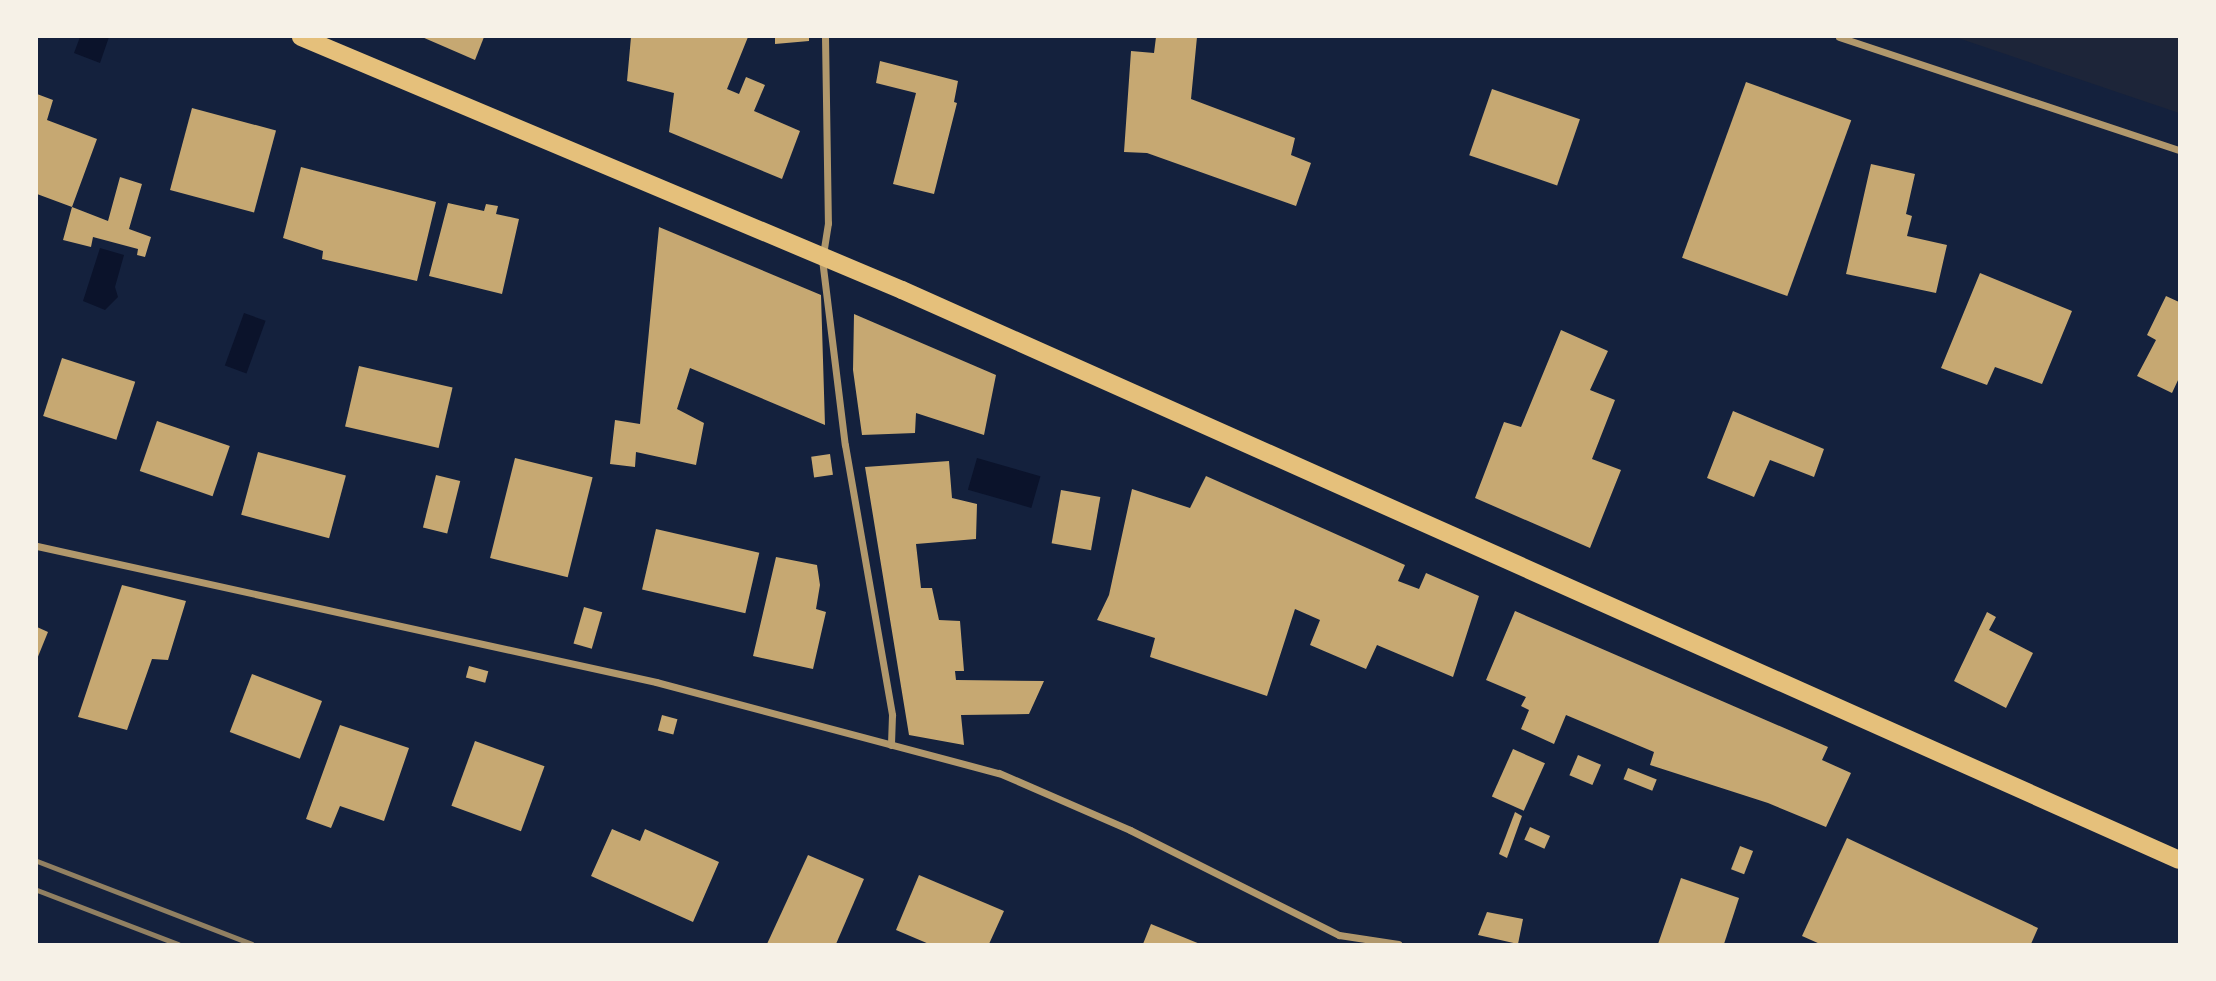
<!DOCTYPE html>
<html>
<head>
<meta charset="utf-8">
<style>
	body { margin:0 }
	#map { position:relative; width:2216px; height:981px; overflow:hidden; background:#14213d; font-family:Manrope,sans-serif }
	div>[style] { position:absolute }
	.green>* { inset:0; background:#1d2539 }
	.water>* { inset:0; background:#0b132b; transform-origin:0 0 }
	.building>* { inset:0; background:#c6a872; transform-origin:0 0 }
	.minor>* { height:7px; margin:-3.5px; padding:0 3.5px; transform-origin:3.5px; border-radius:3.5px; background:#b1986c }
	.primary>* { height:18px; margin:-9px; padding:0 9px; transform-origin:9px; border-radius:9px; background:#e5c07b }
	.rail>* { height:5px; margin:-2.5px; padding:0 2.5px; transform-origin:2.5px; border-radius:2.5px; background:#918062 }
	span { translate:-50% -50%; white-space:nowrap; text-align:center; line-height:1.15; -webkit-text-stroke:7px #f6f1e7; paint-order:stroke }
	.frame { position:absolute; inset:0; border:38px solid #f6f1e7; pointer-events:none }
</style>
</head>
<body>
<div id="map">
	<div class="green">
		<div style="clip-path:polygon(1955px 37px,2179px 37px,2179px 113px)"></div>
	</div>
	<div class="water">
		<div style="clip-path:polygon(80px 37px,109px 37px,100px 63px,74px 53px)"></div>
		<div style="clip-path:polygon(100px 248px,124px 255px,115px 287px,118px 297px,105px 310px,83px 301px)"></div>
		<div style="left:244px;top:313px;width:23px;height:56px;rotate:20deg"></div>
		<div style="left:977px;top:458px;width:66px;height:33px;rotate:16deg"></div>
	</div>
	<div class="building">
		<div style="clip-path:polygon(422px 37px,484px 37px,475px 60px)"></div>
		<div style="clip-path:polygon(631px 37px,748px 37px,727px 89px,739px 94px,746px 77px,765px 85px,754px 111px,800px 131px,782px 179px,669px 132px,674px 93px,627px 81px)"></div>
		<div style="clip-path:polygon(775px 37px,809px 37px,809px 41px,775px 44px)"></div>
		<div style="clip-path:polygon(1156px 37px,1197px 37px,1191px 99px,1295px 138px,1291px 155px,1311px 163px,1296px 206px,1147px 153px,1124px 152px,1131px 51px,1154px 53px)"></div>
		<div style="clip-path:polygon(880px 61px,958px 81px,954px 102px,957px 103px,934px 194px,893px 184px,916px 93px,876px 83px)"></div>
		<div style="left:1746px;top:82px;width:112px;height:187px;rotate:20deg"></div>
		<div style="left:1492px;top:89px;width:93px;height:70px;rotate:19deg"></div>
		<div style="clip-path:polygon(37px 94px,53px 100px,47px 120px,97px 139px,72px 207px,37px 194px)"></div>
		<div style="left:192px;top:108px;width:87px;height:85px;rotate:15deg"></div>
		<div style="clip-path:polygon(1871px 164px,1915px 174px,1906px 214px,1912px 216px,1907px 236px,1947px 245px,1936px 293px,1846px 274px)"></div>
		<div style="clip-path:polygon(301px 167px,436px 202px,417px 281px,322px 259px,323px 251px,283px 238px)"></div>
		<div style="clip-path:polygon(120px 177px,142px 184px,129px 229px,151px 237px,145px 257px,137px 255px,138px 249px,93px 237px,91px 247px,63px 240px,72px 207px,108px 221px)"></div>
		<div style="clip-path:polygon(448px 203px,484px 211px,486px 204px,498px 206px,496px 214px,519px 219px,502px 294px,429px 276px)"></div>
		<div style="clip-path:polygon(659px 227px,821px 295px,825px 425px,690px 368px,677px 409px,704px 423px,696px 465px,636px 452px,635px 467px,610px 464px,615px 420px,640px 424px)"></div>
		<div style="clip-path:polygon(1980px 273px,2072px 311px,2042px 384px,1995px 367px,1987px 385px,1941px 368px)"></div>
		<div style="clip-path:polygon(2166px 296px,2179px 302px,2179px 378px,2172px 393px,2137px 376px,2156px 340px,2147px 335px)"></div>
		<div style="clip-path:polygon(854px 314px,996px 375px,984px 435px,916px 413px,915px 433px,862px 435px,853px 370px)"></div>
		<div style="clip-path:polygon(1561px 330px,1608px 351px,1590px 390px,1615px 400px,1592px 459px,1621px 470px,1590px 548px,1475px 498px,1504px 422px,1521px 427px)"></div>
		<div style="left:62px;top:358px;width:77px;height:61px;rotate:18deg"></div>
		<div style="left:359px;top:366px;width:96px;height:62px;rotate:13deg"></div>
		<div style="clip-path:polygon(1733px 411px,1824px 449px,1814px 477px,1770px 460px,1754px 497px,1707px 478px)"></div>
		<div style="left:157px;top:421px;width:77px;height:53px;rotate:19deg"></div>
		<div style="left:258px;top:452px;width:91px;height:65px;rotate:15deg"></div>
		<div style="left:830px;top:454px;width:21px;height:19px;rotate:82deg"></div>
		<div style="left:515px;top:458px;width:80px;height:103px;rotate:14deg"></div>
		<div style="clip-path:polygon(949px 461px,952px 498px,977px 504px,976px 539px,916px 544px,921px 588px,932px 588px,939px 620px,960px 621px,964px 671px,955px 671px,956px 680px,1044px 681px,1029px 714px,961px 715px,964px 745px,909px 735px,865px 467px)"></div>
		<div style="left:436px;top:475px;width:25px;height:54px;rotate:14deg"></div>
		<div style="clip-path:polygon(1206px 476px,1405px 565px,1398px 581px,1419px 589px,1426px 573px,1479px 596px,1453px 677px,1377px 645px,1366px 669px,1310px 645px,1320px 620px,1295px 609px,1267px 696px,1150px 657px,1155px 638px,1097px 620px,1109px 595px,1132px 489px,1190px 508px)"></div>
		<div style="left:1061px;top:490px;width:40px;height:54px;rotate:10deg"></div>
		<div style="left:656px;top:529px;width:106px;height:62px;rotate:13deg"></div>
		<div style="clip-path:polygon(776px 557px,817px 565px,820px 585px,816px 609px,826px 612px,813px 669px,753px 656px)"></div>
		<div style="clip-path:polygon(122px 585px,186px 601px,168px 660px,152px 659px,127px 730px,78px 717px)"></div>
		<div style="left:584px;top:607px;width:19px;height:38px;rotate:16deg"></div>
		<div style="clip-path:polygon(1515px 611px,1828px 747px,1822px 760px,1851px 773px,1826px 827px,1768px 803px,1650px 765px,1654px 752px,1566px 715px,1554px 744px,1521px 729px,1529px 710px,1521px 706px,1526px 697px,1486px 680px)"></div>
		<div style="clip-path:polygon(1987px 612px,1996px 617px,1989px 630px,2033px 653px,2006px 708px,1954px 681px)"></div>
		<div style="clip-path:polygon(37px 627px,48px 632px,37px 659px)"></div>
		<div style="left:469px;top:666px;width:20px;height:12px;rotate:15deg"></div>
		<div style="left:252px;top:674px;width:75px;height:62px;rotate:21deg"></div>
		<div style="left:662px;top:715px;width:16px;height:16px;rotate:15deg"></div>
		<div style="clip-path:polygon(340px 725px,409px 748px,384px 821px,340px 806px,331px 828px,306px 819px)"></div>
		<div style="left:475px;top:741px;width:74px;height:69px;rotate:20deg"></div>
		<div style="left:1513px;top:749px;width:35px;height:52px;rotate:24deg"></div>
		<div style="left:1578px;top:755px;width:25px;height:22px;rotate:23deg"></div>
		<div style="left:1628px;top:768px;width:31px;height:12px;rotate:22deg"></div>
		<div style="clip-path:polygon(1515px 812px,1522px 816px,1507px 858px,1499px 854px)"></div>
		<div style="left:1530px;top:827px;width:22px;height:14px;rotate:24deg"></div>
		<div style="clip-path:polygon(612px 829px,640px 841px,645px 829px,719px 862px,693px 922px,591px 876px)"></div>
		<div style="clip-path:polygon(1847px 838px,2038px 928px,2031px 944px,1820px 944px,1802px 936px)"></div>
		<div style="left:1740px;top:846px;width:14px;height:25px;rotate:21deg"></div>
		<div style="clip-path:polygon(808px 855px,864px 879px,836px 944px,767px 944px)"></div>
		<div style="clip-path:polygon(919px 875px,1004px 911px,989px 944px,929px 944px,896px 930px)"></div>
		<div style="clip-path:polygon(1681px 878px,1739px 898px,1724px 944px,1658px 944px)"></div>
		<div style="clip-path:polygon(1487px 912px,1523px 919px,1518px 944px,1478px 935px)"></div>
		<div style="clip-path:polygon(1151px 924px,1200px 944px,1143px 944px)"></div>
	</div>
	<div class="minor">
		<div style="left:825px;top:37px;width:186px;rotate:89.1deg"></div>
		<div style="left:828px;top:223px;width:36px;rotate:99deg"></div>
		<div style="left:822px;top:259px;width:187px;rotate:83deg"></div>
		<div style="left:845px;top:445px;width:274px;rotate:80.1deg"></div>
		<div style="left:892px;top:715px;width:30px;rotate:92deg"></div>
		<div style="left:1839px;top:37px;width:358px;rotate:18.4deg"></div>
		<div style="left:37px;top:546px;width:634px;rotate:12.39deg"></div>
		<div style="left:656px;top:682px;width:355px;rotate:14.9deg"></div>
		<div style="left:999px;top:773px;width:143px;rotate:23.5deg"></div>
		<div style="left:1130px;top:830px;width:234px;rotate:26.7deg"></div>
		<div style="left:1339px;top:935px;width:60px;rotate:8.7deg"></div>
	</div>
	<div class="primary">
		<div style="left:301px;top:37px;width:652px;rotate:22.83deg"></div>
		<div style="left:902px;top:290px;width:1398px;rotate:24.05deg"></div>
	</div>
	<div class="rail">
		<div style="left:37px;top:861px;width:230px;rotate:21.1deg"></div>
		<div style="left:37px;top:890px;width:151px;rotate:21deg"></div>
	</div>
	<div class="frame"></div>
</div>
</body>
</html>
